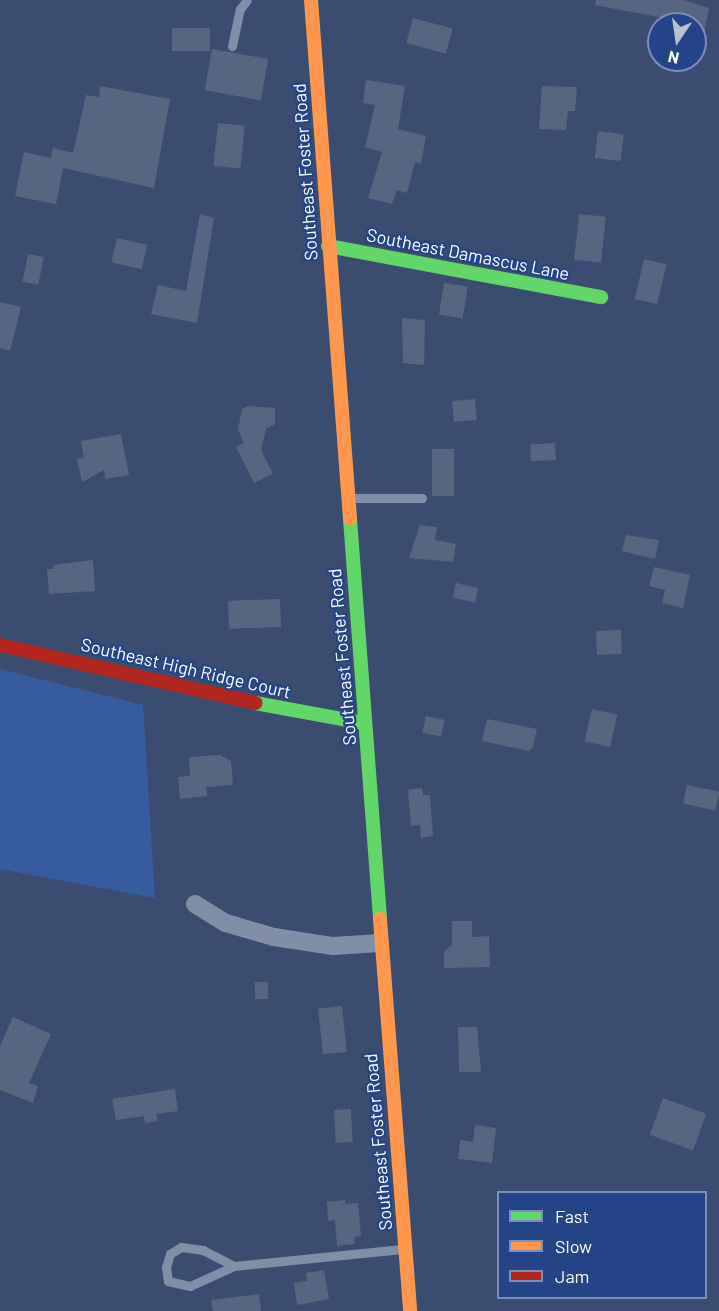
<!DOCTYPE html>
<html>
<head>
<meta charset="utf-8">
<style>
	body { margin:0 }
	#map { position:relative; width:719px; height:1311px; overflow:hidden; background:#3a4d71; font-family:Barlow,sans-serif }
	div>[style] { position:absolute }
	.green>* { inset:0; background:#375c9e }
	.building>* { inset:0; background:#566582; transform-origin:0 0 }
	.lane>* { height:9px; margin:-4.5px; padding:0 4.5px; transform-origin:4.5px; border-radius:4.5px; background:#818ea7 }
	.street>* { height:18px; margin:-9px; padding:0 9px; transform-origin:9px; border-radius:9px; background:#818ea7 }
	.fast>* { height:14px; margin:-7px; padding:0 7px; transform-origin:7px; border-radius:7px; background:#63d668 }
	.slow>* { height:14px; margin:-7px; padding:0 7px; transform-origin:7px; border-radius:7px; background:#ff974d }
	.jam>* { height:14px; margin:-7px; padding:0 7px; transform-origin:7px; border-radius:7px; background:#b3261e }
	span { translate:-50% -50%; white-space:nowrap; text-align:center; line-height:1.15; -webkit-text-stroke:4.5px #234588; paint-order:stroke }
	.street-label { font-size:18px; color:#fff }
	.legend { position:absolute; left:497px; top:1191px; width:210px; height:108px; box-sizing:border-box; background:#234588; border:2px solid #7b8fb8; margin:0; padding:8px 10px; list-style:none; font-size:18px; color:#fff }
	.legend li { display:flex; align-items:center; gap:12px; height:30px }
	.legend b { width:30px; border:2px solid #7b8fb8 }
	.north { position:absolute; left:647px; top:12px; width:60px; height:60px; box-sizing:border-box; background:#234588; border:2px solid #7b8fb8; border-radius:50%; rotate:193deg; font-size:16px; font-weight:700; line-height:24px; text-align:center; color:#fff }
	.north::after { content:''; display:block; margin:auto; width:21px; height:27px; background:#bac1cd; clip-path:polygon(50% 0,100% 100%,50% 72%,0 100%) }
</style>
</head>
<body>
<div id="map">
	<div class="green">
		<div style="clip-path:polygon(0 669px,143px 705px,155px 898px,0 869px)"></div>
	</div>
	<div class="building">
		<div style="clip-path:polygon(596px 0,684px 0,709px 8px,701px 50px,695px 49px,695px 24px,595px 5px)"></div>
		<div style="left:413px;top:18px;width:41px;height:26px;rotate:15deg"></div>
		<div style="left:210px;top:28px;width:23px;height:38px;rotate:90deg"></div>
		<div style="left:212px;top:49px;width:57px;height:42px;rotate:10deg"></div>
		<div style="clip-path:polygon(366px 80px,405px 86px,398px 129px,426px 136px,421px 164px,415px 162px,407px 193px,397px 190px,392px 204px,368px 198px,382px 152px,365px 147px,375px 105px,363px 103px)"></div>
		<div style="clip-path:polygon(100px 86px,170px 99px,154px 188px,63px 168px,56px 204px,15px 196px,24px 152px,51px 158px,53px 148px,73px 153px,86px 95px,99px 97px)"></div>
		<div style="clip-path:polygon(542px 86px,577px 87px,575px 111px,568px 111px,566px 130px,539px 129px)"></div>
		<div style="left:218px;top:123px;width:27px;height:43px;rotate:6deg"></div>
		<div style="left:598px;top:131px;width:26px;height:27px;rotate:7deg"></div>
		<div style="clip-path:polygon(200px 214px,214px 218px,197px 323px,151px 314px,158px 285px,186px 291px)"></div>
		<div style="left:579px;top:214px;width:27px;height:46px;rotate:6deg"></div>
		<div style="left:117px;top:238px;width:31px;height:25px;rotate:13deg"></div>
		<div style="left:28px;top:254px;width:16px;height:28px;rotate:11deg"></div>
		<div style="left:644px;top:259px;width:23px;height:41px;rotate:13deg"></div>
		<div style="left:444px;top:283px;width:24px;height:32px;rotate:9deg"></div>
		<div style="clip-path:polygon(0 302px,21px 307px,10px 351px,0 348px)"></div>
		<div style="clip-path:polygon(402px 318px,425px 320px,424px 365px,403px 363px)"></div>
		<div style="left:475px;top:399px;width:21px;height:23px;rotate:85deg"></div>
		<div style="clip-path:polygon(248px 406px,275px 408px,275px 424px,266px 429px,261px 450px,273px 474px,254px 483px,236px 447px,244px 443px,238px 430px,242px 409px)"></div>
		<div style="clip-path:polygon(121px 434px,129px 475px,105px 479px,104px 470px,82px 482px,77px 459px,84px 458px,81px 441px)"></div>
		<div style="left:555px;top:443px;width:17px;height:25px;rotate:87deg"></div>
		<div style="left:432px;top:449px;width:22px;height:47px"></div>
		<div style="clip-path:polygon(420px 525px,437px 527px,435px 540px,456px 544px,453px 562px,409px 558px)"></div>
		<div style="clip-path:polygon(626px 535px,659px 540px,655px 559px,622px 551px)"></div>
		<div style="clip-path:polygon(93px 560px,95px 591px,49px 594px,47px 569px,54px 569px,53px 565px)"></div>
		<div style="clip-path:polygon(654px 567px,690px 575px,683px 608px,662px 603px,665px 590px,649px 586px)"></div>
		<div style="left:456px;top:583px;width:23px;height:15px;rotate:13deg"></div>
		<div style="left:280px;top:599px;width:28px;height:52px;rotate:88deg"></div>
		<div style="left:621px;top:630px;width:24px;height:25px;rotate:88deg"></div>
		<div style="left:592px;top:709px;width:26px;height:33px;rotate:13deg"></div>
		<div style="left:426px;top:716px;width:19px;height:17px;rotate:12deg"></div>
		<div style="clip-path:polygon(487px 719px,537px 729px,533px 747px,529px 751px,482px 741px)"></div>
		<div style="clip-path:polygon(220px 755px,231px 761px,233px 785px,206px 787px,207px 796px,180px 799px,178px 777px,190px 776px,189px 757px)"></div>
		<div style="left:687px;top:785px;width:33px;height:19px;rotate:12deg"></div>
		<div style="clip-path:polygon(422px 788px,423px 795px,430px 795px,433px 836px,421px 838px,420px 825px,411px 826px,408px 790px)"></div>
		<div style="clip-path:polygon(452px 921px,472px 921px,472px 937px,489px 936px,490px 967px,444px 968px,444px 952px,452px 945px)"></div>
		<div style="left:255px;top:982px;width:13px;height:17px"></div>
		<div style="left:342px;top:1006px;width:46px;height:24px;rotate:84deg"></div>
		<div style="clip-path:polygon(13px 1017px,51px 1034px,29px 1083px,38px 1086px,33px 1103px,0 1090px,0 1046px)"></div>
		<div style="clip-path:polygon(458px 1027px,477px 1027px,481px 1072px,459px 1072px)"></div>
		<div style="clip-path:polygon(175px 1089px,178px 1111px,156px 1114px,158px 1121px,145px 1123px,144px 1116px,116px 1120px,112px 1099px)"></div>
		<div style="left:663px;top:1098px;width:46px;height:39px;rotate:20deg"></div>
		<div style="left:351px;top:1109px;width:33px;height:17px;rotate:87deg"></div>
		<div style="clip-path:polygon(475px 1125px,496px 1128px,492px 1163px,458px 1159px,460px 1140px,473px 1142px)"></div>
		<div style="clip-path:polygon(345px 1200px,345px 1204px,358px 1203px,361px 1236px,354px 1237px,355px 1244px,337px 1246px,335px 1220px,328px 1221px,327px 1202px)"></div>
		<div style="clip-path:polygon(324px 1270px,329px 1299px,297px 1305px,294px 1283px,307px 1281px,306px 1273px)"></div>
		<div style="clip-path:polygon(259px 1294px,261px 1311px,213px 1311px,211px 1300px)"></div>
	</div>
	<div class="lane">
		<div style="left:232px;top:46px;width:38px;rotate:-78deg"></div>
		<div style="left:240px;top:9px;width:11px;rotate:-52deg"></div>
		<div style="left:350px;top:498px;width:72px"></div>
		<div style="left:234px;top:1266px;width:35px;rotate:-153deg"></div>
		<div style="left:203px;top:1250px;width:22px;rotate:-172deg"></div>
		<div style="left:181px;top:1247px;width:13px;rotate:148deg"></div>
		<div style="left:170px;top:1254px;width:14px;rotate:107deg"></div>
		<div style="left:166px;top:1267px;width:14px;rotate:82deg"></div>
		<div style="left:168px;top:1281px;width:23px;rotate:13deg"></div>
		<div style="left:190px;top:1286px;width:48px;rotate:-24.4deg"></div>
		<div style="left:234px;top:1266px;width:169px;rotate:-5.8deg"></div>
	</div>
	<div class="street">
		<div style="left:195px;top:904px;width:36px;rotate:32deg"></div>
		<div style="left:226px;top:923px;width:50px;rotate:16.3deg"></div>
		<div style="left:274px;top:937px;width:60px;rotate:8.7deg"></div>
		<div style="left:333px;top:946px;width:47px;rotate:-3.7deg"></div>
	</div>
	<div class="fast">
		<div style="left:328px;top:246px;width:278px;rotate:10.6deg"></div>
		<div style="left:350px;top:519px;width:401px;rotate:85.7deg"></div>
		<div style="left:255px;top:703px;width:111px;rotate:10.4deg"></div>
	</div>
	<div class="slow">
		<div style="left:311px;top:0;width:520px;rotate:85.7deg"></div>
		<div style="left:380px;top:919px;width:393px;rotate:85.6deg"></div>
	</div>
	<div class="jam">
		<div style="left:0;top:645px;width:262px;rotate:12.8deg"></div>
	</div>
	<div class="street-label">
		<span style="left:305px;top:172px;rotate:-94deg">Southeast Foster Road</span>
		<span style="left:468px;top:254px;rotate:11deg">Southeast Damascus Lane</span>
		<span style="left:342px;top:657px;rotate:-95deg">Southeast Foster Road</span>
		<span style="left:186px;top:668px;rotate:13deg">Southeast High Ridge Court</span>
		<span style="left:378px;top:1142px;rotate:-95deg">Southeast Foster Road</span>
	</div>
	<ul class="legend">
	<li><b style="height:8px;background:#63d668"></b>Fast</li>
	<li><b style="height:8px;background:#ff974d"></b>Slow</li>
	<li><b style="height:8px;background:#b3261e"></b>Jam</li>
	</ul>
	<div class="north">N</div>
</div>
</body>
</html>
